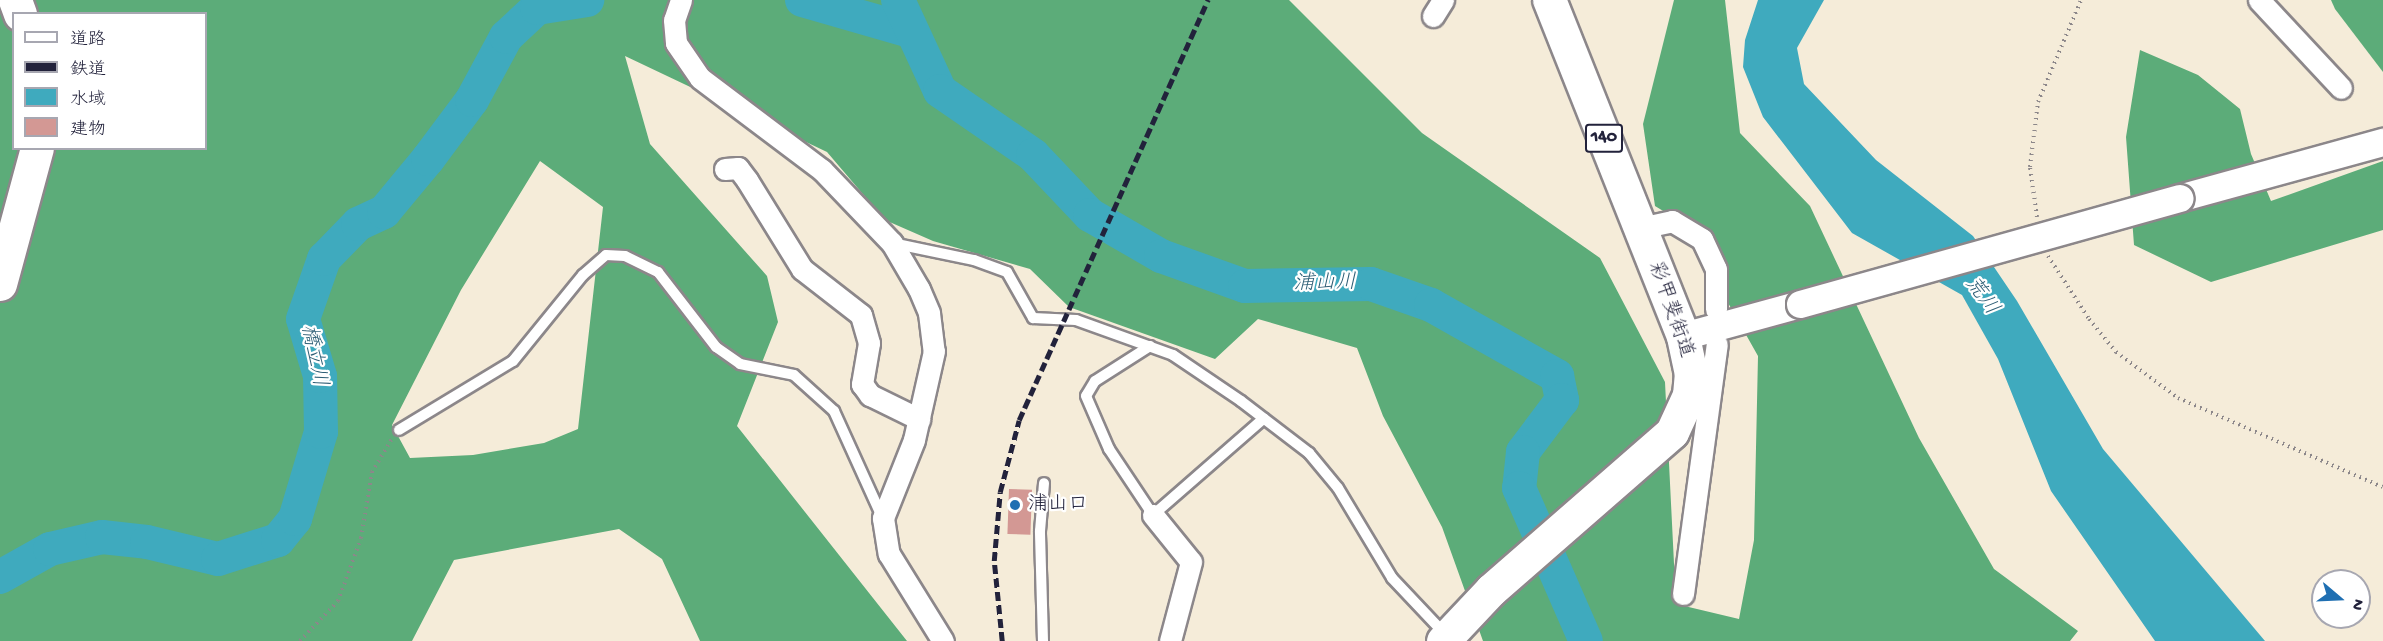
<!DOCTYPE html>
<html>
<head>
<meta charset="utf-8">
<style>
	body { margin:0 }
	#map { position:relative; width:2383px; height:641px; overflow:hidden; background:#f5ecd9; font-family:"Gochi Hand","Klee One",sans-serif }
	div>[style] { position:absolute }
	.forest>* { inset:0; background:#5cac79 }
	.water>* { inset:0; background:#3faabe }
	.river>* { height:34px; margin:-17px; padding:0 17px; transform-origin:17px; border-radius:17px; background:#3faabe }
	.building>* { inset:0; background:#d39894; transform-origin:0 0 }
	.path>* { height:4px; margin-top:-2px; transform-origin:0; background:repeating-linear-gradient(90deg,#8c878a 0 1.5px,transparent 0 6px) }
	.roads { filter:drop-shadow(2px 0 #8c878a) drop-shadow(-2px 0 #8c878a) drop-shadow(0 2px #8c878a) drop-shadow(0 -2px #8c878a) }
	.service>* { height:10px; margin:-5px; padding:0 5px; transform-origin:5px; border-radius:5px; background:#fff }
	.minor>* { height:21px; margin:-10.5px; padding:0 10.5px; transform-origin:10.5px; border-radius:10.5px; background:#fff }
	.tertiary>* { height:27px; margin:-13.5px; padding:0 13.5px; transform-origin:13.5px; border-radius:13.5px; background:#fff }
	.primary>* { height:33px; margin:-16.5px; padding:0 16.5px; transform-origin:16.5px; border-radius:16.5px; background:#fff }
	.trunk>* { height:33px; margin:-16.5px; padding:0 16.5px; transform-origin:16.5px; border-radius:16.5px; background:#fff }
	.rail>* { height:4.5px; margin-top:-2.25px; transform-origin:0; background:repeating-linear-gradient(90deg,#22223b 0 9px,transparent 0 13.5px) }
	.bridges { filter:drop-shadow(2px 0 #8c878a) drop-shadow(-2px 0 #8c878a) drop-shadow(0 2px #8c878a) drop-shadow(0 -2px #8c878a) }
	.tertiary-bridge>* { height:27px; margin:-13.5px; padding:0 13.5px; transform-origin:13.5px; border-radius:13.5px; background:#fff }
	.dots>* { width:16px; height:16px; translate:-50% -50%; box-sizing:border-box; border:3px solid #fff; border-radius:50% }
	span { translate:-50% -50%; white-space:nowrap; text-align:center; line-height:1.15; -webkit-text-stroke:4.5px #fff; paint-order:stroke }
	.shield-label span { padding:2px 4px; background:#fff; border:2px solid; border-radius:4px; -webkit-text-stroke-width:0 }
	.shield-label { font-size:18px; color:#22223b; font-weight:700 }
	.street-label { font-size:20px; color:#22223b }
	.poi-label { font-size:20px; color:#22223b }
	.left { translate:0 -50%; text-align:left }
	.water-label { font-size:21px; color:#2f5f76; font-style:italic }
	.legend { position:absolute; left:12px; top:12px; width:195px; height:138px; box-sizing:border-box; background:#fff; border:2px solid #a7a7b1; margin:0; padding:8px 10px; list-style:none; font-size:18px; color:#22223b }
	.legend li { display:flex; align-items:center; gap:12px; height:30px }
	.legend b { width:30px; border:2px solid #a7a7b1 }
	.north { position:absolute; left:2311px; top:569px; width:60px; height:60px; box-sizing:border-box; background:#fff; border:2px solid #a7a7b1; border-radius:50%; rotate:109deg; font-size:16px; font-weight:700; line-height:24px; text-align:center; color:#22223b }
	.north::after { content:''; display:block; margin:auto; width:21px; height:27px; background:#1f6fb2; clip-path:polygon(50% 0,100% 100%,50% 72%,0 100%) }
</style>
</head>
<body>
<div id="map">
	<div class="forest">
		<div style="clip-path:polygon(evenodd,0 0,1289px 0,1422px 133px,1600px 258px,1665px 382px,1676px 604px,1739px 619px,1754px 540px,1758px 356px,1683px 223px,1655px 206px,1643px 124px,1674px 0,1725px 0,1740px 133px,1810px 206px,1919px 438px,1994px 569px,2078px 631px,2070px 641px,1483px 641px,1442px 527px,1383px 416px,1357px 348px,1258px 319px,1215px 359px,1069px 307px,1030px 269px,933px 241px,885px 220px,827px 152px,625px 56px,650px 144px,767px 276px,778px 322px,737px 426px,907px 641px,700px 641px,662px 559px,619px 529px,454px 560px,412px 641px,0 641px,0 0,14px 14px,206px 14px,206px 148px,14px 148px,14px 14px,0 0,540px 161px,603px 207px,578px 429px,544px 443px,473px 455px,410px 458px,392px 425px,461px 290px,540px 161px)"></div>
		<div style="clip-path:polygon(2331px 0,2383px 0,2383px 72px,2335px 9px)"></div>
		<div style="clip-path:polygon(2140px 50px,2198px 75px,2240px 109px,2251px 154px,2271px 201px,2383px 161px,2383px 230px,2211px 282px,2134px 245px,2126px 137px)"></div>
	</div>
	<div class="water">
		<div style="clip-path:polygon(1758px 0,1824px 0,1797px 48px,1804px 84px,1876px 160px,1973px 236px,2017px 301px,2103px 449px,2265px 641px,2155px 641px,2051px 491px,1998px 359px,1962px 295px,1852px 233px,1763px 117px,1743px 67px,1745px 40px)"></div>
	</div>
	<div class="river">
		<div style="left:802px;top:0;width:112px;rotate:16deg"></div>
		<div style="left:898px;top:0;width:100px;rotate:65.2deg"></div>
		<div style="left:940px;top:91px;width:113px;rotate:34.5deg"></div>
		<div style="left:1033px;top:155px;width:83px;rotate:46.5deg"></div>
		<div style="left:1090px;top:215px;width:82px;rotate:30deg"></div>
		<div style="left:1161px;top:256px;width:89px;rotate:19.7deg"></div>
		<div style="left:1245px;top:286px;width:126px;rotate:-0.9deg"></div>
		<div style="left:1371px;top:284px;width:64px;rotate:19.3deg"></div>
		<div style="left:1431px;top:305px;width:145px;rotate:29.4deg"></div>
		<div style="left:1557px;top:376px;width:25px;rotate:78deg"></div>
		<div style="left:1562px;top:400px;width:65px;rotate:126.9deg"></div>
		<div style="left:1523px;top:452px;width:36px;rotate:96deg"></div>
		<div style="left:1519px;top:488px;width:167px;rotate:66.4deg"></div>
		<div style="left:0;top:577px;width:57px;rotate:-29.2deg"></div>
		<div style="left:50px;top:549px;width:53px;rotate:-13deg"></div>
		<div style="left:102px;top:537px;width:45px;rotate:6.3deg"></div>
		<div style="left:147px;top:542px;width:73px;rotate:13.5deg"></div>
		<div style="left:218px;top:559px;width:63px;rotate:-17.6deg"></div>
		<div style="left:278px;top:540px;width:27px;rotate:-51deg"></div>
		<div style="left:295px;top:519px;width:91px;rotate:-73.4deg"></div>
		<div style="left:321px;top:432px;width:56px;rotate:-91deg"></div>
		<div style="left:320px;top:376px;width:59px;rotate:-106.6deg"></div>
		<div style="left:303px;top:319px;width:64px;rotate:-70.7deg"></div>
		<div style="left:324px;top:259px;width:49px;rotate:-45.8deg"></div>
		<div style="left:358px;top:224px;width:29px;rotate:-25deg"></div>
		<div style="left:384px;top:212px;width:69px;rotate:-50.3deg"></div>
		<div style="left:428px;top:159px;width:74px;rotate:-53.3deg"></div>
		<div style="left:472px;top:100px;width:72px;rotate:-61.6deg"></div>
		<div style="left:506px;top:37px;width:42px;rotate:-43.1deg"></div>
		<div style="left:537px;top:8px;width:51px;rotate:-9.1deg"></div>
	</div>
	<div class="building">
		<div style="left:1009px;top:489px;width:23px;height:45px;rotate:2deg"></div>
	</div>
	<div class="path">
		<div style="left:2037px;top:217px;width:50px;rotate:-98deg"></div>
		<div style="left:2030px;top:167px;width:65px;rotate:-83deg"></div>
		<div style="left:2038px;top:102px;width:111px;rotate:-67.1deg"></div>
		<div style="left:2048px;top:256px;width:75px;rotate:56.9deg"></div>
		<div style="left:2089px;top:319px;width:43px;rotate:50.7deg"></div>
		<div style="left:2116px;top:352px;width:77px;rotate:36.6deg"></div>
		<div style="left:2178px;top:398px;width:223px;rotate:23.5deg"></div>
		<div style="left:300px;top:641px;width:55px;rotate:-46.5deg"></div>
		<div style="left:338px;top:601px;width:67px;rotate:-69.9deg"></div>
		<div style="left:361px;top:538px;width:67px;rotate:-80.5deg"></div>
		<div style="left:372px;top:472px;width:39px;rotate:-59deg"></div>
	</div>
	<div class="roads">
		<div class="service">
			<div style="left:892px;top:243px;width:84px;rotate:11.7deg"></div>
			<div style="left:974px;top:260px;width:35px;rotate:20deg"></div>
			<div style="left:1007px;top:272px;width:53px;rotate:60.5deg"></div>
			<div style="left:1033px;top:318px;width:43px;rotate:2.7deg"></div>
			<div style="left:1076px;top:320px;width:103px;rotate:19.8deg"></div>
			<div style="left:1173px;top:355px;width:82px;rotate:34.1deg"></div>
			<div style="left:1241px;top:401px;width:86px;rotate:37.4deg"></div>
			<div style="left:1309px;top:453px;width:45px;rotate:50.4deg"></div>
			<div style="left:1338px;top:488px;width:105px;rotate:59deg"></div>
			<div style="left:1392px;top:578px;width:77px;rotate:46.6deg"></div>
			<div style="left:1150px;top:346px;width:65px;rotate:147.5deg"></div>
			<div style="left:1095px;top:381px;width:17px;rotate:121deg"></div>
			<div style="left:1086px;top:396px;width:58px;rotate:66.5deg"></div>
			<div style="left:1109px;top:449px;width:79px;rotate:56.3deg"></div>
			<div style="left:1153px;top:515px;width:147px;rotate:-41.1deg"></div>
			<div style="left:399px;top:430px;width:133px;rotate:-31.2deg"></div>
			<div style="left:513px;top:361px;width:111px;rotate:-50.9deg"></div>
			<div style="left:583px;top:275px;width:30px;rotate:-41deg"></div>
			<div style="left:606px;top:255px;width:19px;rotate:3deg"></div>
			<div style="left:625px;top:256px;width:37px;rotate:26deg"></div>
			<div style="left:658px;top:272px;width:95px;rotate:52.3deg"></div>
			<div style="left:716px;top:347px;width:29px;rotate:35deg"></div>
			<div style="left:740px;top:364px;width:55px;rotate:11.5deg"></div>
			<div style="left:794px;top:375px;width:54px;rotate:42deg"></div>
			<div style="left:834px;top:411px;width:116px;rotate:65.6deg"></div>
			<div style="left:1043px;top:641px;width:110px;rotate:-91.6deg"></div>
			<div style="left:1040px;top:531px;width:48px;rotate:-85.2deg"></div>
		</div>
		<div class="minor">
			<div style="left:681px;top:0;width:21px;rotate:109deg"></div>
			<div style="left:674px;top:20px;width:23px;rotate:85deg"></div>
			<div style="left:676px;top:43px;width:42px;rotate:55.6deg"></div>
			<div style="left:700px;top:78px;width:153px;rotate:37deg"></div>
			<div style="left:822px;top:170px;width:101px;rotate:46.2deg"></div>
			<div style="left:892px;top:243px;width:53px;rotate:59.6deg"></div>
			<div style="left:919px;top:289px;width:26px;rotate:67deg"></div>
			<div style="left:929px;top:313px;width:38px;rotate:83deg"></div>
			<div style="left:934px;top:351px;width:91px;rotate:102.7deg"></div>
			<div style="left:914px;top:440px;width:84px;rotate:111.7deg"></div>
			<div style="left:883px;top:518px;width:36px;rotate:81deg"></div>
			<div style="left:889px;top:554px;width:102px;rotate:58.2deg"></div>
			<div style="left:2259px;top:0;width:120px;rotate:47deg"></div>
			<div style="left:1433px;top:16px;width:19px;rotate:-58deg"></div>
			<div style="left:725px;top:169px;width:13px;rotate:-4deg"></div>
			<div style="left:738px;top:168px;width:15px;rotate:53deg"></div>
			<div style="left:747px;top:180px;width:105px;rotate:58.3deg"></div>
			<div style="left:802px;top:269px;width:75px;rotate:37.9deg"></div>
			<div style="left:861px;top:315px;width:29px;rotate:74deg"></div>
			<div style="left:869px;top:343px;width:42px;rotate:99.7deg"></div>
			<div style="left:862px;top:384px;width:14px;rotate:54deg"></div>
			<div style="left:870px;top:395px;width:55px;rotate:26.1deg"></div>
			<div style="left:1640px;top:228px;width:33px;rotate:-12deg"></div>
			<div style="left:1672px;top:221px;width:35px;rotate:31deg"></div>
			<div style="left:1702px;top:239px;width:33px;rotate:65deg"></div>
			<div style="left:1716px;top:269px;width:40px;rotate:90deg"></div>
			<div style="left:1153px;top:515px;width:60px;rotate:51deg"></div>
			<div style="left:1191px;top:562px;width:82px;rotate:104.9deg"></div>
			<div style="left:1683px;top:594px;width:252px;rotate:-82.3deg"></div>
		</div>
		<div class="tertiary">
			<div style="left:2179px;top:198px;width:212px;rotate:-15.4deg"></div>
			<div style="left:1683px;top:336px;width:121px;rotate:-15.3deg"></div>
		</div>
		<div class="primary">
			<div style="left:15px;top:0;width:15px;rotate:70deg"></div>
			<div style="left:0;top:284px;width:141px;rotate:-74.8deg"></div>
		</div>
		<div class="trunk">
			<div style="left:1443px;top:641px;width:70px;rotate:-46.7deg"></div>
			<div style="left:1491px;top:590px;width:240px;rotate:-41.1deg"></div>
			<div style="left:1672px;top:432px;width:41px;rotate:-65.3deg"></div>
			<div style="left:1689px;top:395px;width:21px;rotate:-85deg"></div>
			<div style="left:1691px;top:374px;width:39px;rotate:-102deg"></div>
			<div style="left:1683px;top:336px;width:362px;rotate:-111.7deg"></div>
		</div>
	</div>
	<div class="rail">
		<div style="left:1002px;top:641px;width:80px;rotate:-95.7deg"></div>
		<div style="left:994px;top:561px;width:69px;rotate:-85deg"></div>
		<div style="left:1000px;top:492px;width:74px;rotate:-75.2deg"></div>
		<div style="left:1019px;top:420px;width:461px;rotate:-65.8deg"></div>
	</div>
	<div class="bridges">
		<div class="tertiary-bridge">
			<div style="left:1800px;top:304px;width:394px;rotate:-15.6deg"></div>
		</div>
	</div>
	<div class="dots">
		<div style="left:1015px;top:505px;background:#1f6fb2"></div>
	</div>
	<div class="shield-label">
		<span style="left:1604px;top:138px">140</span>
	</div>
	<div class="street-label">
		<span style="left:1670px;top:310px;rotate:71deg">彩甲斐街道</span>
	</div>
	<div class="poi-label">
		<span class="left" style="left:1028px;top:505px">浦山口</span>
	</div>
	<div class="water-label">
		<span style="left:1325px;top:285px;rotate:-1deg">浦山川</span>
		<span style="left:1980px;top:297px;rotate:54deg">荒川</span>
		<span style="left:312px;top:356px;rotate:79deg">橋立川</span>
	</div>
	<ul class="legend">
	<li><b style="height:8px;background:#fff"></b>道路</li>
	<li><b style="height:8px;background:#22223b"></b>鉄道</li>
	<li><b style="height:16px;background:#3faabe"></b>水域</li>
	<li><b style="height:16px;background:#d39894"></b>建物</li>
	</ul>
	<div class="north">N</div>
</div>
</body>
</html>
